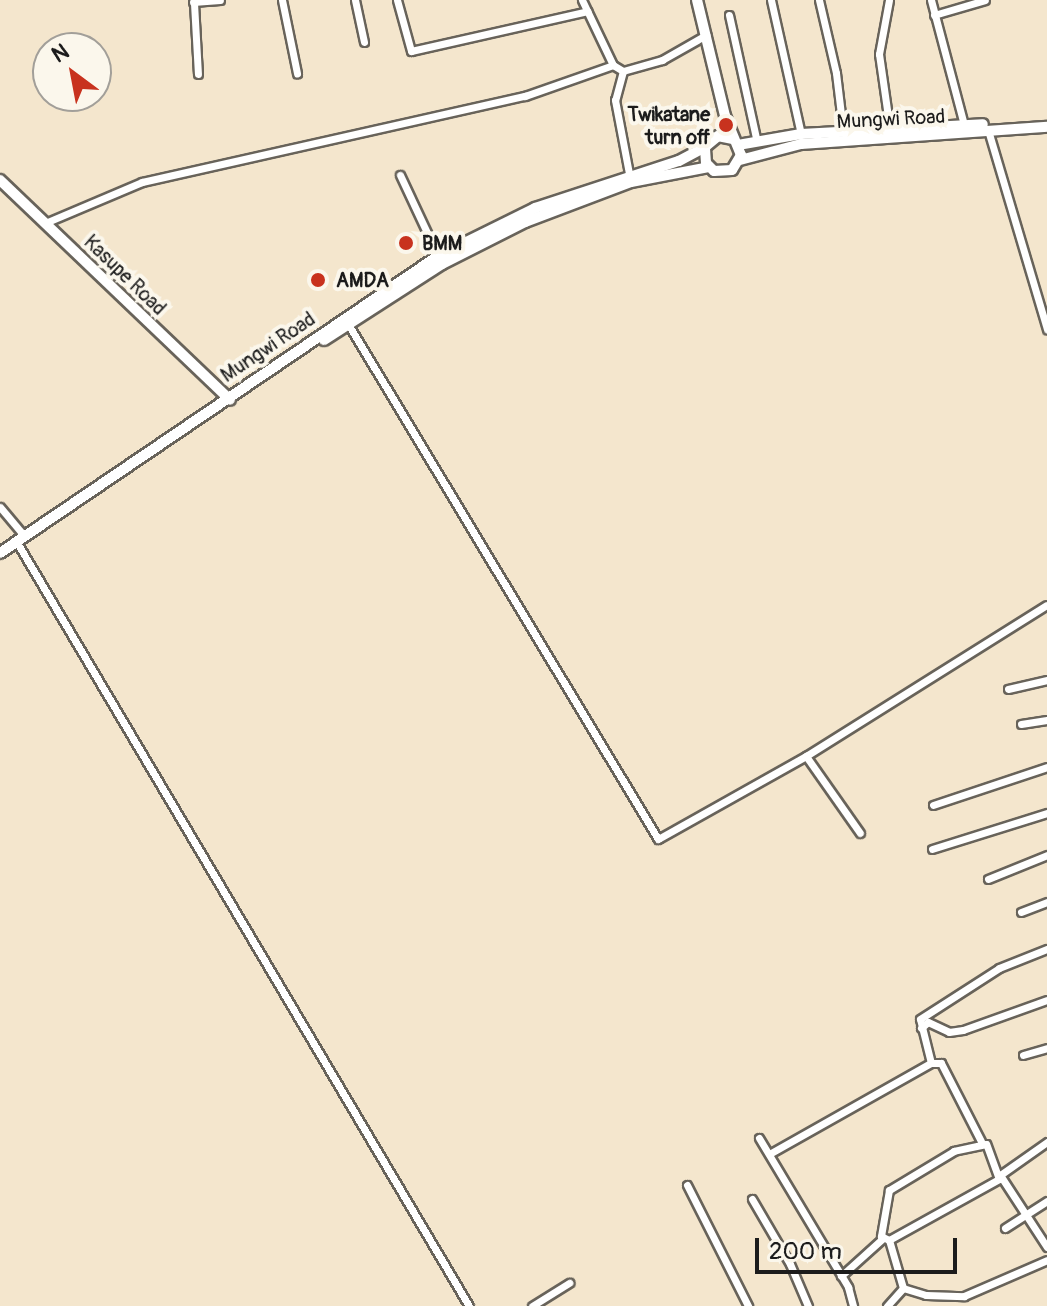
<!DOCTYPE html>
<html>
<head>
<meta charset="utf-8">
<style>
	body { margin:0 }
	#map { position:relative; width:1047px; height:1306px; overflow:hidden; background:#f4e6cd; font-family:Pangolin,sans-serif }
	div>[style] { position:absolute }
	.roads { filter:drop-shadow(2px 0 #68635a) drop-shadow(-2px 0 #68635a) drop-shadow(0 2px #68635a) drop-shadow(0 -2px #68635a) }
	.street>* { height:7px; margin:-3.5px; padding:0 3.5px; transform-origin:3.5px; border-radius:3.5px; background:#fff }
	.secondary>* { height:10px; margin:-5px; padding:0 5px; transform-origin:5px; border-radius:5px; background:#fff }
	.dots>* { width:22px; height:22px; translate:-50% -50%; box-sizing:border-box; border:4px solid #fbf7ec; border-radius:50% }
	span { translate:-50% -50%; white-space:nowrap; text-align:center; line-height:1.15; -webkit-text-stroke:8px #fbf7ec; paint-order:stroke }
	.poi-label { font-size:20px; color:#1c1c1c; font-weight:700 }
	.right { translate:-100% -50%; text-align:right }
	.left { translate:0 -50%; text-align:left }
	.street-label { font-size:20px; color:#1c1c1c }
	.north { position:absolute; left:32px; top:32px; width:80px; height:80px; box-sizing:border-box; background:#fbf7ec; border:2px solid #a29f99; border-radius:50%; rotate:328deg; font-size:22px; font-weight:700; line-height:32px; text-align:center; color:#1c1c1c }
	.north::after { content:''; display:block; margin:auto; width:28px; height:36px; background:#c8321e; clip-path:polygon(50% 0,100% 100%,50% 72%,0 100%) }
	.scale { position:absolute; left:755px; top:1238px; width:202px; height:36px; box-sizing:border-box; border:4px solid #1c1c1c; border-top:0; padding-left:10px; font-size:24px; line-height:28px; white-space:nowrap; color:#1c1c1c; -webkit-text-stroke:6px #fbf7ec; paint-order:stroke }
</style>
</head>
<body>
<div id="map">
	<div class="roads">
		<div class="street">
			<div style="left:282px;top:0;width:75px;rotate:78.4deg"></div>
			<div style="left:355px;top:0;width:43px;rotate:77.9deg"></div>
			<div style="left:397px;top:0;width:53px;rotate:74.6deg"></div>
			<div style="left:411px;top:51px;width:181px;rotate:-12.7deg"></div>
			<div style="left:582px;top:0;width:72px;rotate:64.5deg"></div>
			<div style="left:613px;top:65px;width:12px;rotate:31deg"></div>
			<div style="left:623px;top:71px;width:41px;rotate:-15.8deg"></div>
			<div style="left:662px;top:60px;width:51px;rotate:-29.6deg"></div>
			<div style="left:771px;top:0;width:137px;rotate:77.4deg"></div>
			<div style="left:819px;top:0;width:75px;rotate:76.9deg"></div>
			<div style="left:836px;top:73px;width:58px;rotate:83.1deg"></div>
			<div style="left:889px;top:0;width:55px;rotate:100.5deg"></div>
			<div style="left:879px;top:54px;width:77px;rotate:81.8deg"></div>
			<div style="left:931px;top:0;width:129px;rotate:75.2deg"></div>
			<div style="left:193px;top:2px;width:27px;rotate:-4deg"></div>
			<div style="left:194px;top:3px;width:71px;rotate:86.8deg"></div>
			<div style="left:729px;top:15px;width:130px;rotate:77.6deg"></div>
			<div style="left:934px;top:15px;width:53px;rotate:-16.4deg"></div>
			<div style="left:623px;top:71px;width:30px;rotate:105deg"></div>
			<div style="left:615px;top:100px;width:80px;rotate:79.2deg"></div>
			<div style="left:988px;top:130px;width:208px;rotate:73.5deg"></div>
			<div style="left:400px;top:175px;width:89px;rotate:64.9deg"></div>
			<div style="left:45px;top:223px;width:105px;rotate:-22.9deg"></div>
			<div style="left:142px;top:182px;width:393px;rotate:-12.7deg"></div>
			<div style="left:525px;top:96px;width:93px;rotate:-19.4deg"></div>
			<div style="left:348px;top:324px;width:601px;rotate:58.95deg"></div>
			<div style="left:658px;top:839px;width:170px;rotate:-29.3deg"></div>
			<div style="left:806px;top:756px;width:284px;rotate:-32.1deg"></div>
			<div style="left:0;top:507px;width:38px;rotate:50deg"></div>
			<div style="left:19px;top:546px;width:883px;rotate:59.37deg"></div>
			<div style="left:1008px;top:689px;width:40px;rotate:-13deg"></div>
			<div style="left:1021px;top:724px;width:26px;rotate:-9deg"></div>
			<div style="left:806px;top:756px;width:94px;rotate:55deg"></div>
			<div style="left:933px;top:805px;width:120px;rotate:-18.4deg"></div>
			<div style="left:932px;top:849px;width:121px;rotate:-17.4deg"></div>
			<div style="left:988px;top:879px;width:64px;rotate:-22.1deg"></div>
			<div style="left:1021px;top:912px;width:28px;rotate:-21deg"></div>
			<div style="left:921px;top:1028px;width:9px;rotate:-41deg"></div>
			<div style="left:928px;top:1022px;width:23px;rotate:25deg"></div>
			<div style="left:949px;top:1032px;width:14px;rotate:-8deg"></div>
			<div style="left:963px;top:1030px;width:89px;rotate:-19.7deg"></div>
			<div style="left:1023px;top:1055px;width:25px;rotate:-16deg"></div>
			<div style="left:931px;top:1063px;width:45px;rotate:-104deg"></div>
			<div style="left:920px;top:1019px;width:94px;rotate:-32.8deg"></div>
			<div style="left:999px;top:968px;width:52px;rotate:-21.6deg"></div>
			<div style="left:759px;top:1138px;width:174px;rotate:59.1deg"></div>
			<div style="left:848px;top:1287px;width:20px;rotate:75deg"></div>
			<div style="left:1047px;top:1142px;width:57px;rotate:144.9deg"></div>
			<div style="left:1000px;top:1175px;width:86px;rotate:56.9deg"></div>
			<div style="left:771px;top:1153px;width:184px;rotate:-29.4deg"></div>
			<div style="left:931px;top:1063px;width:10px"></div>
			<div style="left:941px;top:1063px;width:88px;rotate:62.9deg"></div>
			<div style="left:687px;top:1185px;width:136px;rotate:63.2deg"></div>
			<div style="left:752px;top:1199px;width:75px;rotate:59.7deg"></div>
			<div style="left:790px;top:1264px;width:46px;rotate:66.8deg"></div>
			<div style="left:1005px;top:1228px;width:50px;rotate:-32.7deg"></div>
			<div style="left:889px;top:1240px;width:126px;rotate:-29deg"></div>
			<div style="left:999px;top:1179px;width:37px;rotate:-110deg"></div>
			<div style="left:986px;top:1144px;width:33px;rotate:168deg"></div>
			<div style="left:954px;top:1151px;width:76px;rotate:149deg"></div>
			<div style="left:889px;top:1190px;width:47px;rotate:99.9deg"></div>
			<div style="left:881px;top:1236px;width:9px;rotate:27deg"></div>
			<div style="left:889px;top:1240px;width:50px;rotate:73.7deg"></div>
			<div style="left:841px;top:1276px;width:57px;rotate:-42.1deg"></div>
			<div style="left:532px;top:1306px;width:44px;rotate:-31.9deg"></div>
			<div style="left:887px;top:1306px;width:24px;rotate:-48deg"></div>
			<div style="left:903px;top:1288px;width:24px;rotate:17deg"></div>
			<div style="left:926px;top:1295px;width:38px;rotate:2deg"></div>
			<div style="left:964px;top:1296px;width:90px;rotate:-23.4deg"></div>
		</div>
		<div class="secondary">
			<div style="left:697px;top:0;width:119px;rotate:76.4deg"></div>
			<div style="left:725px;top:116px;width:42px;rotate:67.7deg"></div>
			<div style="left:741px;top:155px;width:17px;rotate:121deg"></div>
			<div style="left:732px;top:170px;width:18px;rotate:177deg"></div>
			<div style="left:714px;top:171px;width:11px;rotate:-135deg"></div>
			<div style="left:706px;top:163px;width:16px;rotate:-94deg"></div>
			<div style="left:705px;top:147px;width:17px;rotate:-40deg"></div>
			<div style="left:718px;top:136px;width:14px;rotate:12deg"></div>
			<div style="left:738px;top:145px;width:64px;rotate:-9.9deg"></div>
			<div style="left:801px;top:134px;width:182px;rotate:-3.1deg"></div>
			<div style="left:740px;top:160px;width:63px;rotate:-14.7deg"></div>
			<div style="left:801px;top:144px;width:247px;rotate:-4deg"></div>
			<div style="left:0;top:180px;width:318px;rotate:43.7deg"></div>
			<div style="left:324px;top:340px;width:140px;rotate:-32.8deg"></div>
			<div style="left:442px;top:264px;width:93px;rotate:-26.8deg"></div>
			<div style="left:525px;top:222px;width:113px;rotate:-20.7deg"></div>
			<div style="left:631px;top:182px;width:79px;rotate:-10.9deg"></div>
			<div style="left:0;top:553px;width:529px;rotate:-34.14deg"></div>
			<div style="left:438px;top:256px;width:108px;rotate:-26.3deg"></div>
			<div style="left:535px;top:208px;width:151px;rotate:-18.1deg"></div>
			<div style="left:679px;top:161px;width:30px;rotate:-28deg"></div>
		</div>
	</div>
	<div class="dots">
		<div style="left:726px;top:125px;background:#c8321e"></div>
		<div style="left:406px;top:243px;background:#c8321e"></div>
		<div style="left:318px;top:280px;background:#c8321e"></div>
	</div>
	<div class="poi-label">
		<span class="right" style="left:710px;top:126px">Twikatane<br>turn off</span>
		<span class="left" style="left:422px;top:243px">BMM</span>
		<span class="left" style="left:336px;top:280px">AMDA</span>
	</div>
	<div class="street-label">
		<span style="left:891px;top:119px;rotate:-3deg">Mungwi Road</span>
		<span style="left:125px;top:275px;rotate:44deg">Kasupe Road</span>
		<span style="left:268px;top:347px;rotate:-34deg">Mungwi Road</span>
	</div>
	<div class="north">N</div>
	<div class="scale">200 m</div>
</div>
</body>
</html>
